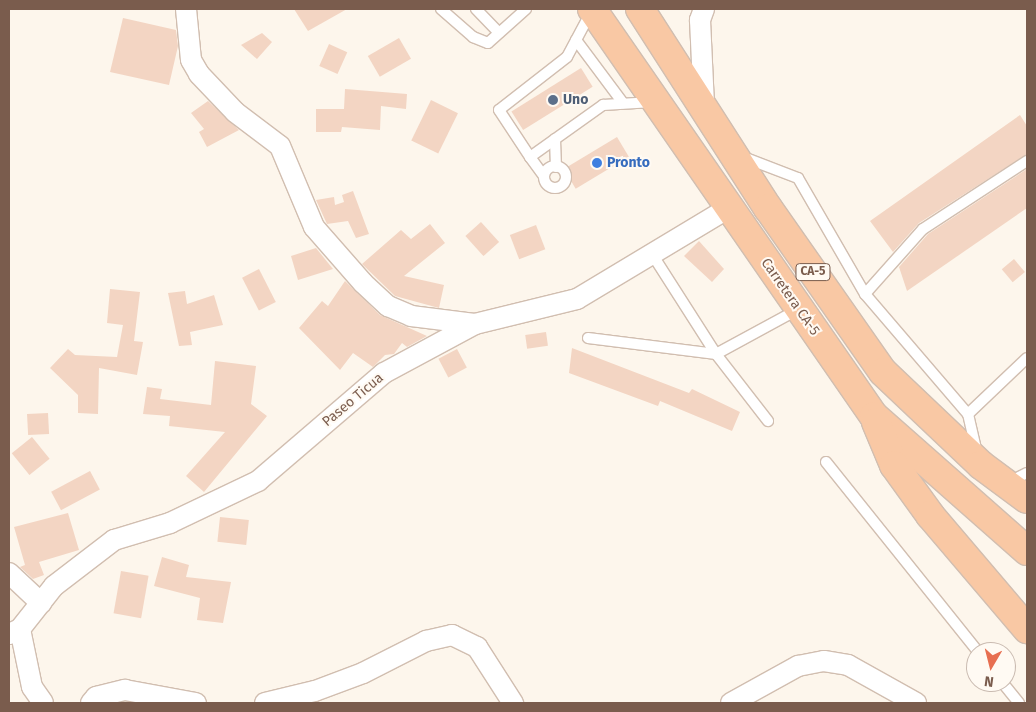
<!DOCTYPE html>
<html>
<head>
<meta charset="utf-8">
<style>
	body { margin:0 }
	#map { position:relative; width:1036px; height:712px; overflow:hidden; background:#fdf6ec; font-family:"Fira Sans",sans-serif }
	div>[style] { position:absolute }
	.building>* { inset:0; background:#f3d5c3; transform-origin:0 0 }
	.roads { filter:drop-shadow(1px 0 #d1beb0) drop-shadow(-1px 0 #d1beb0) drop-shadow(0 1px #d1beb0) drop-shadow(0 -1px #d1beb0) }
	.service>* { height:10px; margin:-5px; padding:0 5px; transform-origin:5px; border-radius:5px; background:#fff }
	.service>.ring { margin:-5px; padding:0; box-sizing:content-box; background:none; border:10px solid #fff; border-radius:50% }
	.minor>* { height:20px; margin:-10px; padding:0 10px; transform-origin:10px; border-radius:10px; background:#fff }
	.trunk>* { height:28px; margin:-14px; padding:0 14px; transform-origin:14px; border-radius:14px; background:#f9c8a4 }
	.dots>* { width:14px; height:14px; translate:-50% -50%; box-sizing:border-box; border:2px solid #fffaf3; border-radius:50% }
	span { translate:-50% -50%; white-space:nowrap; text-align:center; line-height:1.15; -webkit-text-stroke:4px #fffaf3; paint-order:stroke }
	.shield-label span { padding:1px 4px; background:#fffaf3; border:1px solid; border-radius:4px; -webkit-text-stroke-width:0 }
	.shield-label { font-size:12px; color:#7a5c4d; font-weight:700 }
	.service-label { font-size:14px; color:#4e5e75; font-weight:700 }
	.left { translate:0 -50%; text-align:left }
	.shop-label { font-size:14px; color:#366cbe; font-weight:700 }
	.street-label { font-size:14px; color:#7a5c4d }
	.frame { position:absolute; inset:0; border:10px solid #7a5c4d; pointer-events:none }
	.north { position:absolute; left:966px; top:642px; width:50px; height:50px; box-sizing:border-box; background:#fffaf3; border:1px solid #cabbb1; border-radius:50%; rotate:188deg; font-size:14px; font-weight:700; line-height:20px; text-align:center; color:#7a5c4d }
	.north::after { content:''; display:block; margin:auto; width:18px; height:22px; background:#e76f51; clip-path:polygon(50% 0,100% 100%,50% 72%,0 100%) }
</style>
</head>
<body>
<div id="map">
	<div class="building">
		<div style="clip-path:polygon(294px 9px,347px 9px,308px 31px)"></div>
		<div style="clip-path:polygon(123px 18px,176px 30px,178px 46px,169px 85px,110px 72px)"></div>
		<div style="clip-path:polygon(262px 33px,272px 42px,257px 59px,241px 45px)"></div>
		<div style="left:399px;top:38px;width:24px;height:36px;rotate:60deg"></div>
		<div style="left:329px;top:44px;width:20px;height:24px;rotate:24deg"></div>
		<div style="left:581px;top:68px;width:22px;height:82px;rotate:58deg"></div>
		<div style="clip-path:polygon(345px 89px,407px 94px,406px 109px,381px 106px,380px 130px,342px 127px,341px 132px,316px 132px,316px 109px,344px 109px)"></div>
		<div style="left:431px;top:100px;width:30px;height:45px;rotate:26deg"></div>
		<div style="clip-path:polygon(208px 101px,239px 130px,207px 147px,199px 132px,204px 129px,191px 113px)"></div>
		<div style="clip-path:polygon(1020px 115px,1027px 126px,1027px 154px,919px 223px,893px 252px,870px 221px)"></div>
		<div style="left:617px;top:137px;width:23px;height:62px;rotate:59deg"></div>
		<div style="clip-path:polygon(1027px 169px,1027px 208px,907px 291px,899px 267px,928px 234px)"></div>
		<div style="clip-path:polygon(353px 191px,369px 234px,356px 238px,348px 221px,327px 224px,316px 200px,334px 197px,335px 205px,344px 202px,342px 195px)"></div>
		<div style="left:481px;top:222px;width:27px;height:21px;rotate:48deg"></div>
		<div style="clip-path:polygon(430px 224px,445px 243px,404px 276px,444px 285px,439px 308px,395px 296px,362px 264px,401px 230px,411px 239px)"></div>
		<div style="left:536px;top:225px;width:26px;height:28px;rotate:69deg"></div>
		<div style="clip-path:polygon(699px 241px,724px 269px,712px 282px,684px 256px)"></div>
		<div style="clip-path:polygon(316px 248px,333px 269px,298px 280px,291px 256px)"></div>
		<div style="left:1014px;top:259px;width:17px;height:16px;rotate:50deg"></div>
		<div style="left:259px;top:269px;width:37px;height:19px;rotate:63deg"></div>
		<div style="clip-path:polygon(345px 281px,380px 315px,427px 336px,407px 347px,402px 343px,394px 354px,385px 355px,373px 367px,353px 353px,340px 370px,299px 328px,322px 301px,328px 306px)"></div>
		<div style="clip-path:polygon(110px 289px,140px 292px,134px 341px,143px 342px,137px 375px,99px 368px,98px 414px,78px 413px,78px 395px,50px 368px,68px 349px,75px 355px,117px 357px,123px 325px,107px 323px)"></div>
		<div style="clip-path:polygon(185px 291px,187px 304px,214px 295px,223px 325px,190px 332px,192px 345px,179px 346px,168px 293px)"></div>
		<div style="left:546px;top:332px;width:14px;height:21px;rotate:82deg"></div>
		<div style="clip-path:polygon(572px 348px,689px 393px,692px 389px,740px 412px,732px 431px,660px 401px,658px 406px,569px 373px)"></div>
		<div style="left:457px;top:349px;width:21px;height:21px;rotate:62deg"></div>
		<div style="clip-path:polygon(215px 361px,256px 366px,251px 404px,267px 416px,204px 492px,186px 476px,225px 432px,169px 426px,170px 416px,143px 414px,147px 387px,162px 389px,160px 399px,211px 405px)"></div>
		<div style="left:48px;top:413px;width:21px;height:21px;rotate:87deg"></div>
		<div style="left:32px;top:437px;width:28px;height:26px;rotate:51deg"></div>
		<div style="left:90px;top:471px;width:21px;height:44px;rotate:62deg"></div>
		<div style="clip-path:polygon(68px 513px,79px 550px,39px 562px,44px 575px,33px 579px,20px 567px,25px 565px,14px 527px)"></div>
		<div style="left:220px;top:517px;width:29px;height:25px;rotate:6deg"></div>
		<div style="clip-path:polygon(162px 557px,189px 565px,186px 577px,231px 582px,223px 623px,197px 620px,200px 598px,154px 586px)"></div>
		<div style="left:121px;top:571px;width:28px;height:43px;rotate:10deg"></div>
	</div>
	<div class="roads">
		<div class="service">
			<div style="left:441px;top:9px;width:43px;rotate:41.2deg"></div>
			<div style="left:473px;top:37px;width:16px;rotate:22deg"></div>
			<div style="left:488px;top:43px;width:51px;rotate:-41.8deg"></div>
			<div style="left:476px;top:9px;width:33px;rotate:46deg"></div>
			<div style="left:591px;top:12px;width:51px;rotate:118.1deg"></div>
			<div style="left:567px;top:57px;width:86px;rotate:142.1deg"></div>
			<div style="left:499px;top:110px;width:56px;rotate:56.6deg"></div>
			<div style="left:530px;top:157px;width:90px;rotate:-35.5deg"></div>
			<div style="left:603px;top:105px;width:50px;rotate:-3.4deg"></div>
			<div style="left:576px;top:40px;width:79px;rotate:53.3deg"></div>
			<div style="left:555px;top:139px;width:28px;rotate:88deg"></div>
			<div style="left:530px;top:157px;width:24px;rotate:54deg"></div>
			<div style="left:743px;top:157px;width:59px;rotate:20.9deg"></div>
			<div style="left:798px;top:178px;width:134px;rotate:60deg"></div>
			<div style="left:865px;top:294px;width:158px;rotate:49.4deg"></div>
			<div style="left:968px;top:414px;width:39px;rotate:77deg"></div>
			<div class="ring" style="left:544px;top:166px;width:12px;height:12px"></div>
			<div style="left:652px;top:254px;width:119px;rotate:57.4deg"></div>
			<div style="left:716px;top:354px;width:85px;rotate:52.2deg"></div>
			<div style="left:865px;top:294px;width:87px;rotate:-48.3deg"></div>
			<div style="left:923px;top:229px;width:124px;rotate:-33.2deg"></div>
			<div style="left:588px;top:338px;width:129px;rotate:7.1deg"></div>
			<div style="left:716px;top:354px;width:94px;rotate:-28.5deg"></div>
			<div style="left:968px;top:414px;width:81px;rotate:-43.5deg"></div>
			<div style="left:826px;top:462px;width:243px;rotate:51.3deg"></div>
			<div style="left:1019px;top:477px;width:9px;rotate:-27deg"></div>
			<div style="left:1002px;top:682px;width:27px;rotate:51deg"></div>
		</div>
		<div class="minor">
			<div style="left:186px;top:9px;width:51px;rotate:84.4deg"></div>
			<div style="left:191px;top:60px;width:16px;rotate:60deg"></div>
			<div style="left:199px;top:74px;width:52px;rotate:46.5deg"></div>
			<div style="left:235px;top:112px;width:56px;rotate:37.1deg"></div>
			<div style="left:280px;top:146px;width:88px;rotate:67.2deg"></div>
			<div style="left:314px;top:227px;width:74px;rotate:48.8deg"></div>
			<div style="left:363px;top:283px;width:34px;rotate:43deg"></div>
			<div style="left:388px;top:306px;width:25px;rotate:23deg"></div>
			<div style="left:411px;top:316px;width:64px;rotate:7.1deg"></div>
			<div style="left:704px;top:9px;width:12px;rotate:110deg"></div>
			<div style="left:700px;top:20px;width:85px;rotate:87.3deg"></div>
			<div style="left:9px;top:573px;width:44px;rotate:43.2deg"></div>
			<div style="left:20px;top:629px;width:59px;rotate:78.3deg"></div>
			<div style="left:32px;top:687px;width:19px;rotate:55deg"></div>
			<div style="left:9px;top:634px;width:12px;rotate:-24deg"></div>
			<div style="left:20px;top:629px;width:55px;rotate:-51.7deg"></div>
			<div style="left:54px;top:586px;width:76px;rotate:-37.5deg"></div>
			<div style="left:114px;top:540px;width:59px;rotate:-16.9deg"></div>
			<div style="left:170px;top:523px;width:98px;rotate:-25.5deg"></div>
			<div style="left:258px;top:481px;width:166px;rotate:-40.6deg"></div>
			<div style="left:384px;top:373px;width:103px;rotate:-28.3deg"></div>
			<div style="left:475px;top:324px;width:105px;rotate:-13.8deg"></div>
			<div style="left:577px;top:299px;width:175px;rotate:-31deg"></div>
			<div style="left:91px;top:703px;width:8px;rotate:-50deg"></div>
			<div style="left:96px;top:697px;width:30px;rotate:-14deg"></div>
			<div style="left:125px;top:690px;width:72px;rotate:10.4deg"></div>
			<div style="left:265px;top:703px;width:51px;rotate:-13.5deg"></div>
			<div style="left:315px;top:691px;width:51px;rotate:-20.6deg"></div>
			<div style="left:363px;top:673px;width:71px;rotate:-26.9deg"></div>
			<div style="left:426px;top:641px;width:27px;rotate:-13deg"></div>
			<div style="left:452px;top:635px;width:28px;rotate:26deg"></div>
			<div style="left:477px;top:647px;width:67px;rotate:57.3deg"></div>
			<div style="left:731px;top:703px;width:77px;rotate:-28.9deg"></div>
			<div style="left:798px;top:666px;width:26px;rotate:-11deg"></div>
			<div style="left:824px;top:661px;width:24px;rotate:9deg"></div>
			<div style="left:848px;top:665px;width:78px;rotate:29.2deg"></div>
		</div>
		<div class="trunk">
			<div style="left:592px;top:9px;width:495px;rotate:55.3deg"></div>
			<div style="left:874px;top:416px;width:204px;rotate:41.4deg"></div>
			<div style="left:640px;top:9px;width:237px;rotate:57.3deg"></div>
			<div style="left:768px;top:208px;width:200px;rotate:55deg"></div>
			<div style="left:883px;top:372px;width:135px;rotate:43.5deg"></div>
			<div style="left:981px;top:465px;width:57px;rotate:36.5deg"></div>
			<div style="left:876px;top:422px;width:47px;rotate:67.3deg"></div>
			<div style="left:894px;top:465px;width:62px;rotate:54.2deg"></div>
			<div style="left:930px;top:515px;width:150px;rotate:49.6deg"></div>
		</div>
	</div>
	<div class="dots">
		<div style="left:553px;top:100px;background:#5c6f8a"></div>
		<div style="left:597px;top:163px;background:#3f7fe0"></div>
	</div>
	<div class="shield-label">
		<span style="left:813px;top:272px">CA-5</span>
	</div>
	<div class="service-label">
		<span class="left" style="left:563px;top:100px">Uno</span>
	</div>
	<div class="shop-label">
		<span class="left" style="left:607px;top:163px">Pronto</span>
	</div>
	<div class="street-label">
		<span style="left:790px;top:297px;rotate:55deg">Carretera CA-5</span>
		<span style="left:353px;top:400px;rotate:-40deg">Paseo Ticua</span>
	</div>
	<div class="frame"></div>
	<div class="north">N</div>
</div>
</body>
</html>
